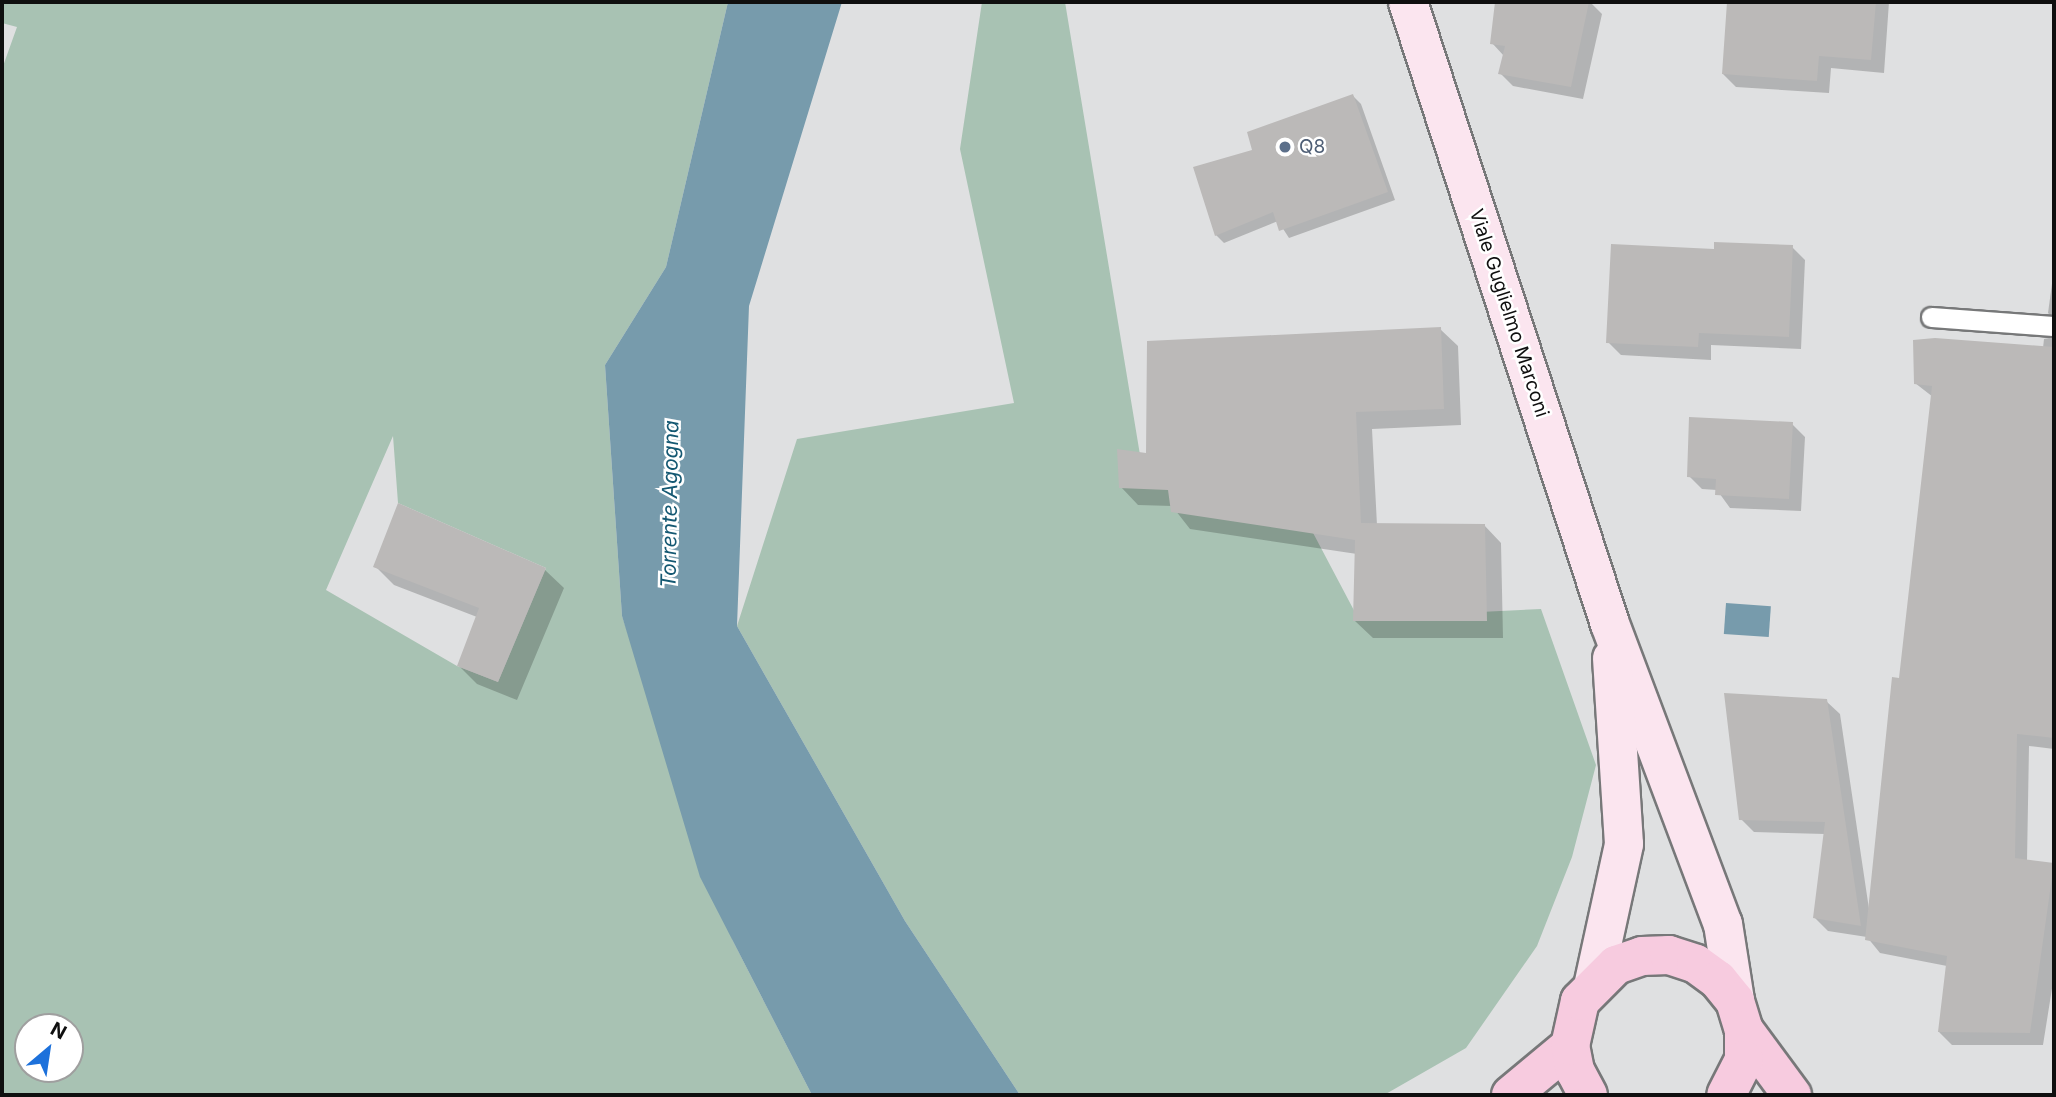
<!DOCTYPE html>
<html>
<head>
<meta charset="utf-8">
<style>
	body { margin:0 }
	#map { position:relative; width:2056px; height:1097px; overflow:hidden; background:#dfe0e1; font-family:Inter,sans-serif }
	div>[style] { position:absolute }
	.green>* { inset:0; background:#a8c2b3 }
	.water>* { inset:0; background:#779bac; transform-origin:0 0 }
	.shadow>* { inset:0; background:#0003 }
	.building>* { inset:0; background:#bbb9b8 }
	.roads { filter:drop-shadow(2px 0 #777879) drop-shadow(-2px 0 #777879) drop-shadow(0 2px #777879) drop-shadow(0 -2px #777879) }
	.service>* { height:19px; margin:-9.5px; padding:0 9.5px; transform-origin:9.5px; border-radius:9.5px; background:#fff }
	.secondary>* { height:38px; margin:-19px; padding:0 19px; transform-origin:19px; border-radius:19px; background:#fbe5ef }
	.primary>* { height:38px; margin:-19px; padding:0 19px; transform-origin:19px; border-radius:19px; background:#f7cbdf }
	.dots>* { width:19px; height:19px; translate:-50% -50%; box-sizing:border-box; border:4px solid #fff; border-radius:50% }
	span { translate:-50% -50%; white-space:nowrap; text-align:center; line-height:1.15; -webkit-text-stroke:5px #fff; paint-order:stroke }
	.service-label { font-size:19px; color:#4e5e75 }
	.left { translate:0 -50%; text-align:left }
	.street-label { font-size:19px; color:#0f0f0f }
	.water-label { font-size:21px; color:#145872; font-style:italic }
	.frame { position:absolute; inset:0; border:4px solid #0f0f0f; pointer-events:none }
	.north { position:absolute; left:14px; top:1013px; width:70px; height:70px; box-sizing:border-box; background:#fff; border:2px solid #9f9f9f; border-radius:50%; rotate:29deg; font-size:19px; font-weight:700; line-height:28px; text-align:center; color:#0f0f0f }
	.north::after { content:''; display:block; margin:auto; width:24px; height:32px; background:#1d71db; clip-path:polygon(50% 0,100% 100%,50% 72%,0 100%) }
</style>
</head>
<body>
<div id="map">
	<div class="green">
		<div style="clip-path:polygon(evenodd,2px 2px,728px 2px,666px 267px,605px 365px,622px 616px,733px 941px,812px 1095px,2px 1095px,2px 69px,17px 27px,2px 23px,2px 2px,393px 436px,398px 503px,546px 568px,498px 682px,457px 666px,326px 590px,393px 436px,2px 2px,28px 1027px,70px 1027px,70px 1069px,28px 1069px,28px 1027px)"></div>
		<div style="clip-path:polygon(982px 2px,1065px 2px,1145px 485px,1302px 512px,1358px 618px,1541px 609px,1596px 765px,1572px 857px,1537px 946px,1466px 1048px,1384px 1095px,1020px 1095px,905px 921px,737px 626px,797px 439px,1014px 403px,960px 149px)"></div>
	</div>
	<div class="water">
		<div style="clip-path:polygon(728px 2px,842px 2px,749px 306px,737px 626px,905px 921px,1020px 1095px,812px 1095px,700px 877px,622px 616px,605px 365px,666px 267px)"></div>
		<div style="left:1726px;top:603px;width:45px;height:31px;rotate:4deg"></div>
	</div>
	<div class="shadow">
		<div style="clip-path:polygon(1497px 2px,1590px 2px,1602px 14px,1583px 99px,1513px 86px,1500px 73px,1504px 56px,1492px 43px)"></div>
		<div style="clip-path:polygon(1729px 2px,1889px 2px,1884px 73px,1831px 68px,1829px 93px,1736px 87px,1723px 74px)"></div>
		<div style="clip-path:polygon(1353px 96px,1361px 104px,1395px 200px,1289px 238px,1278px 221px,1224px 243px,1216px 235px,1255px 151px)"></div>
		<div style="clip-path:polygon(1792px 247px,1805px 260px,1801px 349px,1711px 345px,1711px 360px,1621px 355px,1608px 342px,1715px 251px)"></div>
		<div style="clip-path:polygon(2054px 269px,2054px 319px,2048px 313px)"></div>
		<div style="clip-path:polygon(1440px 329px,1458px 346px,1461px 425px,1372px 429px,1377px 525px,1484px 525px,1501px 543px,1503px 638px,1373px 638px,1355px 621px,1357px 554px,1190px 529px,1172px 506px,1138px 505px,1121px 487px,1148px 455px)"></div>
		<div style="clip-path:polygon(2054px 337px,2054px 749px,2029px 746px,2027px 862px,2054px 865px,2054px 976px,2043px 1045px,1952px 1045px,1939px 1032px,1947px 966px,1880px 953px,1867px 937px,1828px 931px,1815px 918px,1825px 834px,1754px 832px,1741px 819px,1826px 701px,1840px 714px,1869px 909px,1901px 679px,1933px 397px,1915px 383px,2043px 348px,2044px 339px)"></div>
		<div style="clip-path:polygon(1792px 424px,1805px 437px,1801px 511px,1730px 508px,1717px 490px,1702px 489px,1689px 476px)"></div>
		<div style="clip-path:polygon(375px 566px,545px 570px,564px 588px,517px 700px,477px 684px,459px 666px,477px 617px,394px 585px)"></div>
	</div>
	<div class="building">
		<div style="clip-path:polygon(1495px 2px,1589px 2px,1571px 87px,1498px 74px,1505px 46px,1490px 44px)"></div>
		<div style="clip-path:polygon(1727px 2px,1876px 2px,1871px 60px,1819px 56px,1817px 81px,1722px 74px)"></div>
		<div style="clip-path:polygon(1353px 94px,1388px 192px,1279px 231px,1273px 212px,1215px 236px,1193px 167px,1252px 150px,1247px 132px)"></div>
		<div style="clip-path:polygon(1714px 242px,1793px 245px,1789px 337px,1699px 333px,1698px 347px,1606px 343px,1611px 244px,1714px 249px)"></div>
		<div style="clip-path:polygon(1441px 327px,1444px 409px,1356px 412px,1361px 523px,1485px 524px,1487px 621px,1353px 621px,1355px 540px,1171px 512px,1168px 490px,1119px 488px,1117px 449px,1146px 453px,1147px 341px)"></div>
		<div style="clip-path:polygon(1935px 338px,2054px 347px,2054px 738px,2017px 734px,2015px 858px,2054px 863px,2030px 1033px,1938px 1032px,1947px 956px,1865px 940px,1892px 677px,1899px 678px,1932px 386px,1914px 384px,1913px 340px)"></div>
		<div style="clip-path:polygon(1689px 417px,1793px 422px,1789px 499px,1715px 495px,1716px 479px,1687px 477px)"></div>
		<div style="clip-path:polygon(398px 503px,546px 568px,498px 682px,457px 666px,479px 608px,373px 567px)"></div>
		<div style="clip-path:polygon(1724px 693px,1827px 699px,1861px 926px,1813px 918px,1825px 822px,1739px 820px)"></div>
	</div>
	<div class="roads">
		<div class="service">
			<div style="left:1931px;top:317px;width:123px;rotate:4.2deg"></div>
		</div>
		<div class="secondary">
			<div style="left:1408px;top:2px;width:654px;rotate:72.01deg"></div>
			<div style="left:1610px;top:624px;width:321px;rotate:69.4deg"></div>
			<div style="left:1723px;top:924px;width:78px;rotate:81.1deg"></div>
			<div style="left:1594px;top:982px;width:141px;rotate:-77.7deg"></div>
			<div style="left:1624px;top:844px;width:186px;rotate:-93.7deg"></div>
		</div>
		<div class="primary">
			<div style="left:1744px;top:1030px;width:81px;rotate:53.6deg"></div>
			<div style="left:1511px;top:1095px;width:77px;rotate:-39.7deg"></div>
			<div style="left:1588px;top:1095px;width:27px;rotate:-118deg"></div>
			<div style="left:1575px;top:1071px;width:25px;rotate:-101deg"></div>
			<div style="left:1570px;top:1046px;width:46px;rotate:-77.5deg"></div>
			<div style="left:1580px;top:1001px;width:51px;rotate:-45deg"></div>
			<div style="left:1616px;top:965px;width:28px;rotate:-19deg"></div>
			<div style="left:1642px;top:956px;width:27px;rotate:-2deg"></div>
			<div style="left:1669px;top:955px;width:28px;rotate:18deg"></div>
			<div style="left:1696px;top:964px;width:27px;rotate:36deg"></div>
			<div style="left:1718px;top:980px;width:27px;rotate:51deg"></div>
			<div style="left:1735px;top:1001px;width:30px;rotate:73deg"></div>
			<div style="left:1744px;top:1030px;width:30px;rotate:90deg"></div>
			<div style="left:1744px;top:1060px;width:39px;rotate:117deg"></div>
		</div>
	</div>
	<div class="dots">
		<div style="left:1285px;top:147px;background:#5c6f8a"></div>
	</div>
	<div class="service-label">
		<span class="left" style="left:1299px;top:147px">Q8</span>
	</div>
	<div class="street-label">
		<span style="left:1509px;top:313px;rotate:72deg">Viale Guglielmo Marconi</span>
	</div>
	<div class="water-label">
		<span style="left:670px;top:504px;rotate:-89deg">Torrente Agogna</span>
	</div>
	<div class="frame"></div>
	<div class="north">N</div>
</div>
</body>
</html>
